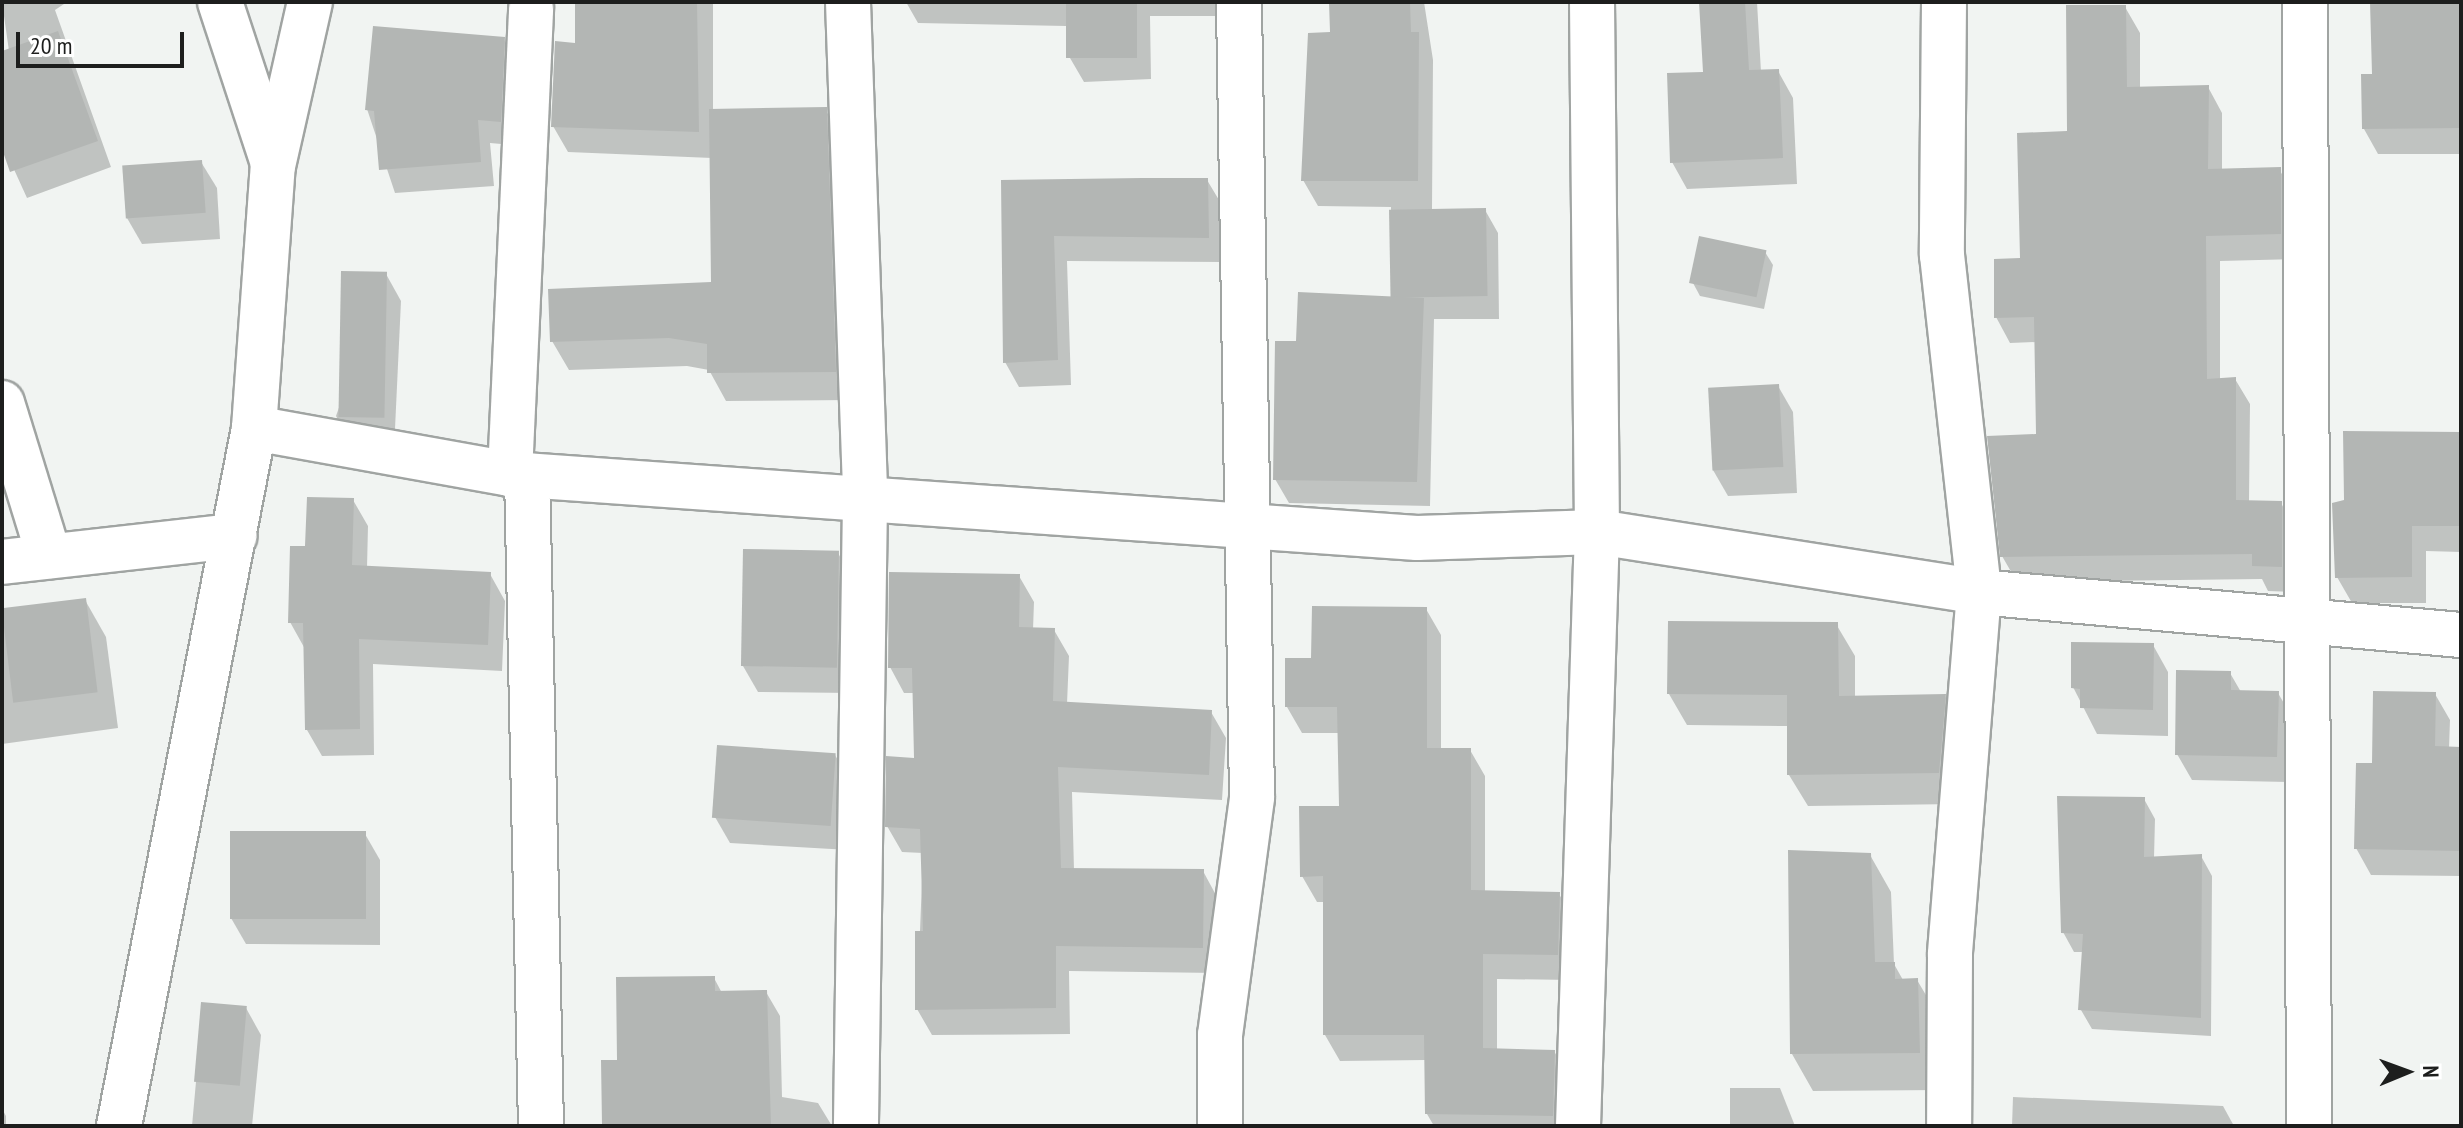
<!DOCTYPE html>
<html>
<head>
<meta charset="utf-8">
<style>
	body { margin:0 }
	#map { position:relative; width:2463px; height:1128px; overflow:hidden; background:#f1f4f2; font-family:"PT Sans Narrow",sans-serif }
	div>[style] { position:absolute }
	.shadow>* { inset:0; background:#0003 }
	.building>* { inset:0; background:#b3b6b4; transform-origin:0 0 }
	.roads { filter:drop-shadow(2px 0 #a0a4a2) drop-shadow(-2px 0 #a0a4a2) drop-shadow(0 2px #a0a4a2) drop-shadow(0 -2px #a0a4a2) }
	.minor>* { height:44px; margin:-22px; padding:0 22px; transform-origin:22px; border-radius:22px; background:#fff }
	span { translate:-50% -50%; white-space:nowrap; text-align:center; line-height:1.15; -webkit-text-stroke:8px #fff; paint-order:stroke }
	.frame { position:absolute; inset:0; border:4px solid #1d1e1d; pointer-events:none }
	.north { position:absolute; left:2367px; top:1032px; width:80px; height:80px; -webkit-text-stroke:6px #fff; paint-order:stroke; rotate:89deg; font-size:22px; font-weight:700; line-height:32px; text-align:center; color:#1d1e1d }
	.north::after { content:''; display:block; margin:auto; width:28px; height:36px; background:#1d1e1d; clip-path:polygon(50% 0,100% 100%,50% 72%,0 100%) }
	.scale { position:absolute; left:16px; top:32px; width:168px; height:36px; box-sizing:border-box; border:4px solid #1d1e1d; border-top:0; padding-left:10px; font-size:24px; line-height:28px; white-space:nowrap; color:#1d1e1d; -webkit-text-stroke:6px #fff; paint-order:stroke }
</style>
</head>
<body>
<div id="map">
	<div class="shadow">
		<div style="clip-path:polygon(2px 2px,67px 2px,55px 10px,111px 167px,27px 198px,2px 143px,2px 54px,9px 51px)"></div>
		<div style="clip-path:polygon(577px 2px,713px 2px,713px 111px,825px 109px,842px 138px,851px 400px,726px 401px,709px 370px,687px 366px,569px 370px,552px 341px,713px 284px,712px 158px,568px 152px,553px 126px,577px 45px)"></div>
		<div style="clip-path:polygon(906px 2px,1219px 2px,1219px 16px,1150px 16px,1151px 79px,1084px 82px,1070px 58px,1066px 26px,918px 23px)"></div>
		<div style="clip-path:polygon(1331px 2px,1424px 2px,1433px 60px,1432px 210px,1485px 210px,1498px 233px,1499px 319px,1434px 319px,1430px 506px,1289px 503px,1275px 479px,1297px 343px,1391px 299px,1391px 207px,1318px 206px,1303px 180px,1332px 34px)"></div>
		<div style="clip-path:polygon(1701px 2px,1757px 2px,1761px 72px,1778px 71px,1793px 98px,1797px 184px,1687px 189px,1672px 162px,1705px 74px)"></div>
		<div style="clip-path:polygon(2372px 2px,2461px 2px,2461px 154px,2378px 154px,2364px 129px,2374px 76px)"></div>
		<div style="clip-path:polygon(2125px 7px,2140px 33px,2140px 88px,2208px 87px,2222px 113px,2222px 171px,2279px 169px,2294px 195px,2294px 259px,2220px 261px,2220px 380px,2235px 379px,2250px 404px,2249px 502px,2281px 503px,2295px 529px,2296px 592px,2268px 591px,2262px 579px,2017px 582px,2002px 556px,2038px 436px,2036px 342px,2010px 343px,1996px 317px)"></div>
		<div style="clip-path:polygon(503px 38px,517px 62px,514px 145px,490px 143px,494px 186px,395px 193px,367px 109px)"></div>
		<div style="clip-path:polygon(201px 162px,217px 188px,220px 239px,142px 244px,127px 218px)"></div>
		<div style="clip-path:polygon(1207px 180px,1222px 205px,1222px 262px,1067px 261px,1071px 385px,1019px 387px,1005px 362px,1003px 182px)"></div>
		<div style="clip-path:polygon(1765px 252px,1773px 265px,1764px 309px,1700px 296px,1693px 283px)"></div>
		<div style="clip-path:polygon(386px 274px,401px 301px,394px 450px,351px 443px,336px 416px)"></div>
		<div style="clip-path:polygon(1778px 386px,1793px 412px,1797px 493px,1728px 496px,1713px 470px)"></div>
		<div style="clip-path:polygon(2461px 434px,2461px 552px,2426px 551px,2426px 603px,2352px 603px,2337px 577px,2346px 501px)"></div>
		<div style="clip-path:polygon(353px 500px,368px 526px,367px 568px,490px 574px,505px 601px,502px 671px,373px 664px,374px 755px,322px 756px,307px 730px,305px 649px,290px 622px,307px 549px)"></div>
		<div style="clip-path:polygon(838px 553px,853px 580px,852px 693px,758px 692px,743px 666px)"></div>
		<div style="clip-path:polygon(1019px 576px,1034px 602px,1033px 630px,1054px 630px,1069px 656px,1067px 704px,1211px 712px,1226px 738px,1222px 800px,1072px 792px,1074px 870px,1203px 871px,1217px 897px,1217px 973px,1069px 971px,1070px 1034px,932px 1035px,917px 1009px,923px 853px,902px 852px,887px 826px,916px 760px,914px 693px,904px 693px,890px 667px)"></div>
		<div style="clip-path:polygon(85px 600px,106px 637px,118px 728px,2px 744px,2px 611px)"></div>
		<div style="clip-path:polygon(1426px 609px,1441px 635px,1441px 750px,1470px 750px,1485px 776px,1485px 893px,1559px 894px,1574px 920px,1572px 980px,1497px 979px,1497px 1051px,1554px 1051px,1569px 1077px,1568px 1126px,1434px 1126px,1427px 1114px,1426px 1060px,1340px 1061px,1325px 1035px,1325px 902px,1317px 902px,1302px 876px,1341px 808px,1340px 733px,1302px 733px,1287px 707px,1313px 660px)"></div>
		<div style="clip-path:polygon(1836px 624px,1855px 656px,1855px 698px,1945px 696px,1963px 727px,1957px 804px,1808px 806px,1789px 775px,1789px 726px,1687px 725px,1669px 694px)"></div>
		<div style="clip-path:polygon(2153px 645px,2168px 672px,2168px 736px,2097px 734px,2073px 687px)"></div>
		<div style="clip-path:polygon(2230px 673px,2241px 692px,2278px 693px,2293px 719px,2292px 782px,2192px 780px,2177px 754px)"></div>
		<div style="clip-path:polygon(2435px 694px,2450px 720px,2449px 749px,2461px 749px,2461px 876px,2371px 875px,2356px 848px,2374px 765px)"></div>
		<div style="clip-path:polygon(835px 755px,850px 781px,849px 850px,730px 843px,715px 817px)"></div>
		<div style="clip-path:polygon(2144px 799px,2155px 819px,2154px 858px,2201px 856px,2212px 876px,2211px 1036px,2092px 1029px,2081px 1010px,2084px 952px,2074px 952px,2063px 932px)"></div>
		<div style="clip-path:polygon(365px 834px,380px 860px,380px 945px,246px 944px,231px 918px)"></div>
		<div style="clip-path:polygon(1870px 855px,1891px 892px,1894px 964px,1903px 980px,1917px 980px,1939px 1017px,1940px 1090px,1813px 1091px,1792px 1054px)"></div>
		<div style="clip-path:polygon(714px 978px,722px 993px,766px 992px,780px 1016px,782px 1097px,818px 1103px,832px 1126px,605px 1126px,620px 1062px)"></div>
		<div style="clip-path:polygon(203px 1004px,246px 1008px,261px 1035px,252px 1126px,192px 1126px)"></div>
		<div style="clip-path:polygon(1730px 1088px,1780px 1088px,1795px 1126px,1730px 1126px)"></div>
		<div style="clip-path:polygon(2013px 1097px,2223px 1106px,2234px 1126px,2012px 1126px)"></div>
		<div style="clip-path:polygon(2px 1109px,6px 1116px,6px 1126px,2px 1126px)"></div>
	</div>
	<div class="building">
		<div style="clip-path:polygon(575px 2px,697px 2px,699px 132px,551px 127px,555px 41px,575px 43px)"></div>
		<div style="left:1066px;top:2px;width:71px;height:56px"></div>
		<div style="clip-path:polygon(1329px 2px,1410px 2px,1411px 32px,1419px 32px,1418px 181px,1301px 181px,1308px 33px,1330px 32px)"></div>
		<div style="clip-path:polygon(1699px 2px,1745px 2px,1749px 70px,1779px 69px,1783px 158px,1670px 163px,1667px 73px,1703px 72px)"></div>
		<div style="clip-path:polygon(2370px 2px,2461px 2px,2461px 128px,2362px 129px,2361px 74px,2372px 74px)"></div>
		<div style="clip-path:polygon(2066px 5px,2126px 5px,2127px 87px,2209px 85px,2208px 169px,2281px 167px,2281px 234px,2206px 236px,2207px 379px,2236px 377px,2236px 500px,2282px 501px,2282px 567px,2252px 566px,2252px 554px,2000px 557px,1987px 436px,2036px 434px,2034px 317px,1994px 318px,1994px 259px,2020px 258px,2017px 133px,2067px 131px)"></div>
		<div style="clip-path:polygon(373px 26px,505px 37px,501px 122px,478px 120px,481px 162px,379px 170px,374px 111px,365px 110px)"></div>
		<div style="clip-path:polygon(58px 31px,98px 141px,10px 172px,2px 149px,2px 51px)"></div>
		<div style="clip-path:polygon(827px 107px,836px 372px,707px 373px,707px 344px,669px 338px,550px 342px,548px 289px,711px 282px,709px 109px)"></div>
		<div style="left:202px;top:160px;width:53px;height:80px;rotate:86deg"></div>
		<div style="clip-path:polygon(1142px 178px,1208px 178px,1209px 238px,1054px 236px,1058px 360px,1003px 363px,1001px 180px)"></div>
		<div style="left:1486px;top:208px;width:88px;height:97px;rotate:89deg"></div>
		<div style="left:1699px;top:236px;width:69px;height:48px;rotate:12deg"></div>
		<div style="left:341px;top:271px;width:46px;height:146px;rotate:1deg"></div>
		<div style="clip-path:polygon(1298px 292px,1424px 298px,1417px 482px,1273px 480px,1275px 341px,1296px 341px)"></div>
		<div style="left:1779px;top:384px;width:83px;height:71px;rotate:87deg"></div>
		<div style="clip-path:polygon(2343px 431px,2461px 432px,2461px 526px,2412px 526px,2412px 577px,2335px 578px,2332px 503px,2344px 500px)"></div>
		<div style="clip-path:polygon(307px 497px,354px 498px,352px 565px,491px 572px,488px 645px,359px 639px,360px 729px,305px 730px,303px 623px,288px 623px,290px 546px,305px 546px)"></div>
		<div style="left:743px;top:549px;width:96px;height:117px;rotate:1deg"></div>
		<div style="clip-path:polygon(889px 572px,1020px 574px,1019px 627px,1055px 628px,1053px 701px,1212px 710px,1209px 775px,1058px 767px,1061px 868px,1204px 869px,1203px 948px,1056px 946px,1056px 1008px,915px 1010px,915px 931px,923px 931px,920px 829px,885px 827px,886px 756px,914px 758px,912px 668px,888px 668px)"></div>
		<div style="left:86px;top:598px;width:95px;height:85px;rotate:83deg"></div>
		<div style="clip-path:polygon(1312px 606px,1427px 607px,1427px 748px,1471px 748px,1471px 890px,1560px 892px,1558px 955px,1483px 954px,1483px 1048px,1555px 1050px,1553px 1116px,1425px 1114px,1424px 1035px,1323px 1035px,1323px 876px,1300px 877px,1299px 806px,1339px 806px,1337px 707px,1285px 707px,1285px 658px,1311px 658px)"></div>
		<div style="clip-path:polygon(1668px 621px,1838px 622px,1839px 696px,1946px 694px,1939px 773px,1787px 775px,1787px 695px,1667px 694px)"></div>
		<div style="clip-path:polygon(2071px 642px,2154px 643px,2153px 710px,2080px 708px,2080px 689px,2071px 688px)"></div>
		<div style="clip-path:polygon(2176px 670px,2231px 671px,2231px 690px,2279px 691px,2277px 757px,2175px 755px)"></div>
		<div style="clip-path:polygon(2373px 691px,2436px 692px,2435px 746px,2461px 747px,2461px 851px,2354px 849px,2356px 763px,2372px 763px)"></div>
		<div style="left:717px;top:745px;width:119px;height:73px;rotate:4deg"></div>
		<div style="clip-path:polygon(2057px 796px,2145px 797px,2144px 857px,2202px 854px,2201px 1018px,2078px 1010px,2083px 934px,2061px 933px)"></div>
		<div style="left:230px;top:831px;width:136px;height:88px"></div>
		<div style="clip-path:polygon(1788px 850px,1871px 853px,1875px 962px,1895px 962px,1895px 979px,1918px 978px,1920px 1053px,1790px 1054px)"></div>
		<div style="clip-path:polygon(715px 976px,715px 991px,767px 990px,771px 1126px,602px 1125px,601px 1060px,617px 1060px,616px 977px)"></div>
		<div style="left:201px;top:1002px;width:46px;height:80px;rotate:5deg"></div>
	</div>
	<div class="roads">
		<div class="minor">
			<div style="left:220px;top:2px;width:169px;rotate:71.8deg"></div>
			<div style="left:848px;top:2px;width:499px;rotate:88deg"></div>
			<div style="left:865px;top:501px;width:625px;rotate:90.83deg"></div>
			<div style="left:1944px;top:2px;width:253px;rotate:90.5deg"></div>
			<div style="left:1942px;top:255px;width:339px;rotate:83.7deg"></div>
			<div style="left:1979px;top:592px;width:364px;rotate:94.6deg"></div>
			<div style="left:1950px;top:955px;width:171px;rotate:90.3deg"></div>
			<div style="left:2305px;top:2px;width:1124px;rotate:89.8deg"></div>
			<div style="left:2px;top:403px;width:160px;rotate:72.9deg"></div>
			<div style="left:254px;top:428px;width:260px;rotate:10.2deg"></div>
			<div style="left:510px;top:474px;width:909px;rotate:4.04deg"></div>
			<div style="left:1417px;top:538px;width:180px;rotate:-1.9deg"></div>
			<div style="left:1597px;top:532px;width:387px;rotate:8.9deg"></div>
			<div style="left:1979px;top:592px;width:484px;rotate:5.1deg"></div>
			<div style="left:510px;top:474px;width:466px;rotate:-87.4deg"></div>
			<div style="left:527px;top:475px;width:651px;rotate:88.77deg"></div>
			<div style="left:2px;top:562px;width:234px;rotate:-6.4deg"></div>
			<div style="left:119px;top:1126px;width:711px;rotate:-79.05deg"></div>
			<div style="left:254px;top:428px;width:263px;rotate:-85.9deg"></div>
			<div style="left:273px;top:166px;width:168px;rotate:-77.3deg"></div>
			<div style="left:1220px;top:1126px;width:91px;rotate:-90deg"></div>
			<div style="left:1220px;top:1035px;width:240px;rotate:-82.3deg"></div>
			<div style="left:1252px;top:797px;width:795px;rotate:-90.94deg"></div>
			<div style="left:1578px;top:1126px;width:594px;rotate:-88.17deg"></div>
			<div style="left:1597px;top:532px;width:530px;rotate:-90.54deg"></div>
		</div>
	</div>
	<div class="frame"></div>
	<div class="north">N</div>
	<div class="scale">20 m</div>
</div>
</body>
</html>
